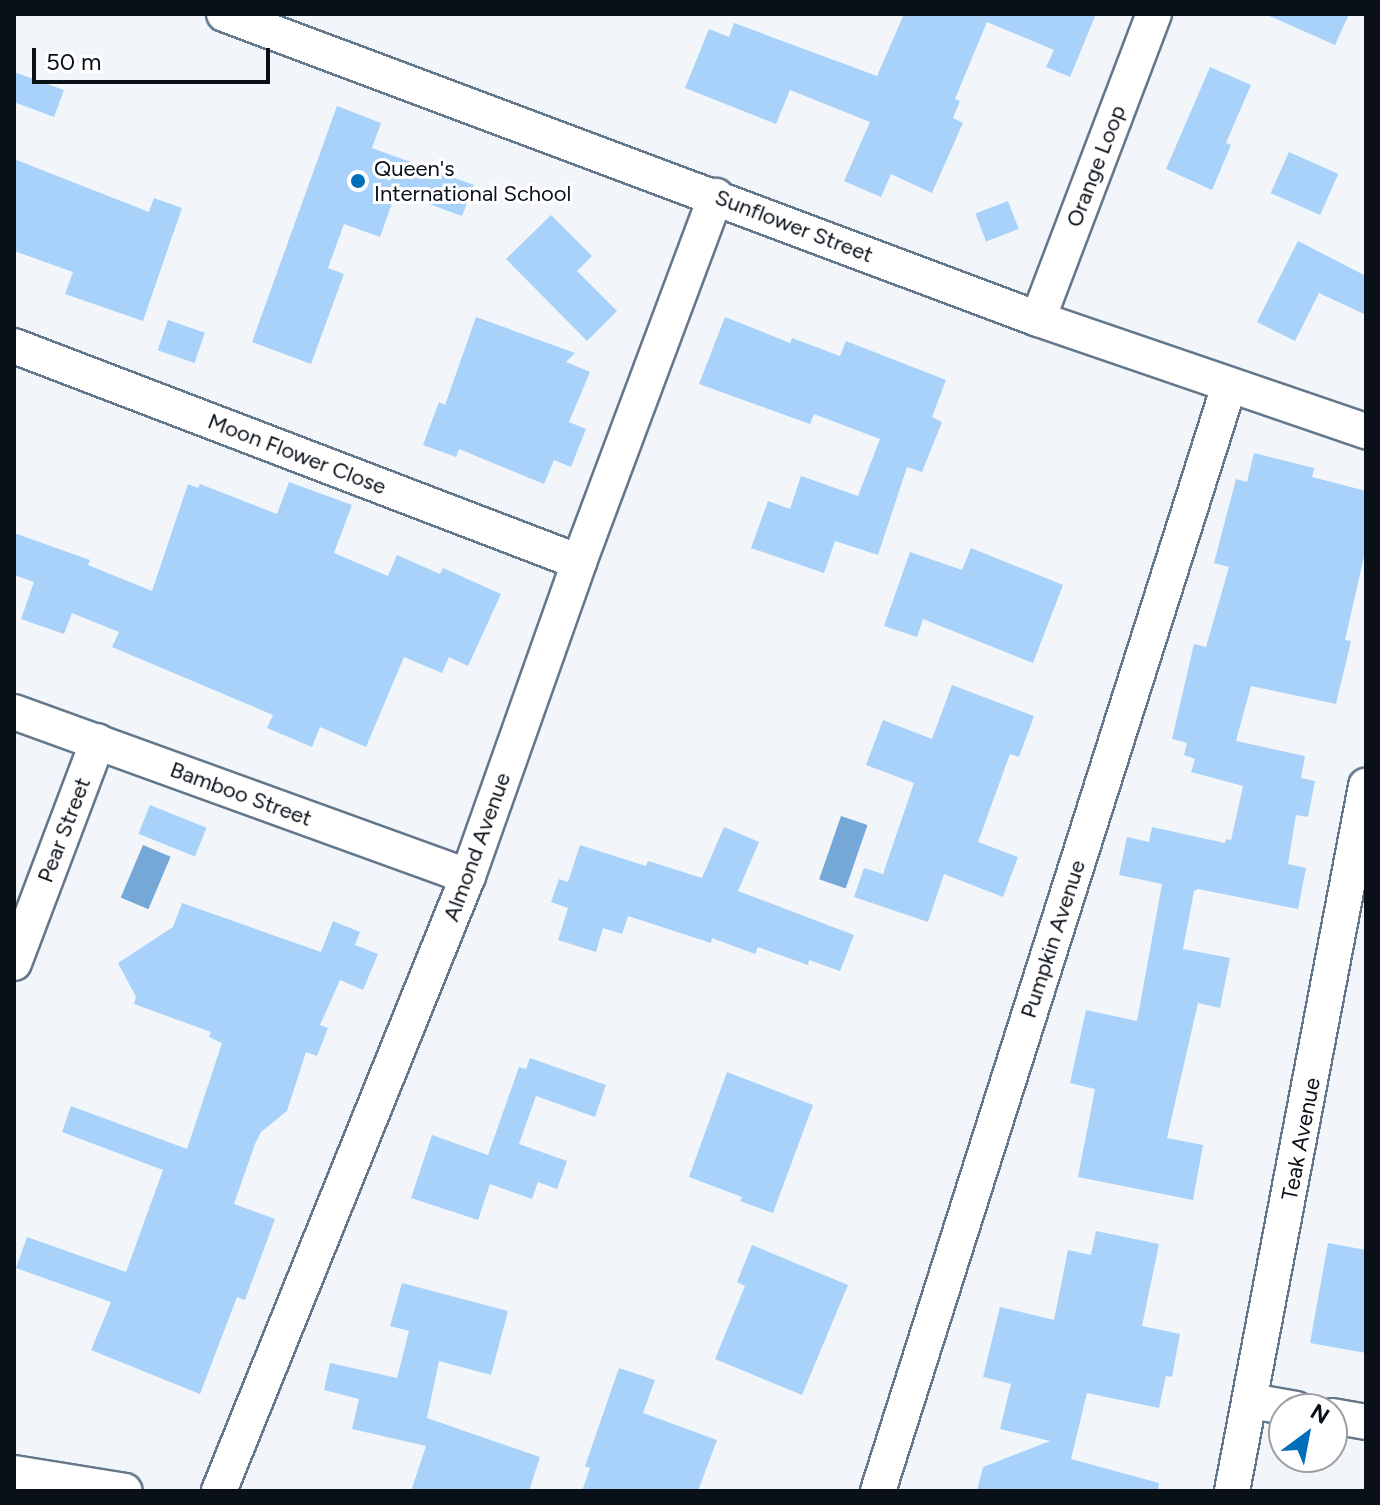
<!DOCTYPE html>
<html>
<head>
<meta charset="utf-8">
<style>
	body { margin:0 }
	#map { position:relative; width:1380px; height:1505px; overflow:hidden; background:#f2f6fa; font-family:Figtree,sans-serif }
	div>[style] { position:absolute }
	.water>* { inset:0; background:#75a7d7; transform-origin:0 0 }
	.building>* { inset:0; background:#a9d2fa; transform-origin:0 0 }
	.roads { filter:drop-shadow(2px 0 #64778b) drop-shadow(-2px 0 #64778b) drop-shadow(0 2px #64778b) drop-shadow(0 -2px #64778b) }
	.minor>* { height:34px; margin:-17px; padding:0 17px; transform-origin:17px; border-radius:17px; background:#fff }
	.dots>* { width:22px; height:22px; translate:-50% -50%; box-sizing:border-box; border:4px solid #fff; border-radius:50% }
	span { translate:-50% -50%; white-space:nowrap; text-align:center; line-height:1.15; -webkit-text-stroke:6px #fff; paint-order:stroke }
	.street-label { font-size:22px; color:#091018 }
	.poi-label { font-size:22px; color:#091018 }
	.left { translate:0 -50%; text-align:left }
	.frame { position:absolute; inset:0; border:16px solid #091018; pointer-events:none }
	.north { position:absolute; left:1268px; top:1393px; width:80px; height:80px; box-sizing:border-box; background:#fff; border:2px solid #9d9fa3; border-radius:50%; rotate:32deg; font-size:22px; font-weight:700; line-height:32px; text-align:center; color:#091018 }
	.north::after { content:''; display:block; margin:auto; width:28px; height:36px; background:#006eb9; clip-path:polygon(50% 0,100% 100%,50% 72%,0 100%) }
	.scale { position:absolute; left:32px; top:48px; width:238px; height:36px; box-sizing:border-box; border:4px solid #091018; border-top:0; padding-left:10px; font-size:24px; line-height:28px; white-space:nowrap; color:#091018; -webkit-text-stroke:6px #fff; paint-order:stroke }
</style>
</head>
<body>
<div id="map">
	<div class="water">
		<div style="left:841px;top:816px;width:28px;height:67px;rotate:19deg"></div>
		<div style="left:143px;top:845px;width:30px;height:57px;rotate:23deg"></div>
	</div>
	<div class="building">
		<div style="clip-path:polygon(904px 14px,1096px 14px,1070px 77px,1046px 67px,1054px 50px,987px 22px,955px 99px,960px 101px,953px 118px,963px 123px,932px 193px,891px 174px,881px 197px,844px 181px,870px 122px,790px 90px,776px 124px,685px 88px,709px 29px,729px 37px,734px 23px,877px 76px)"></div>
		<div style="clip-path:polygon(1265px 14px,1349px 14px,1335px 45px)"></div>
		<div style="clip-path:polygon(1210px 67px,1251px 85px,1226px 143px,1231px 145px,1212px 190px,1166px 169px)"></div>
		<div style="clip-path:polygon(14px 72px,64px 90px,54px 117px,14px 102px)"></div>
		<div style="clip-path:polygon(337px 106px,381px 123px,372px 148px,474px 185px,462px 216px,396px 192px,380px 237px,344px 224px,328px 268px,344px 274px,311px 364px,252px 342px)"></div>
		<div style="left:1289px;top:152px;width:54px;height:45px;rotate:24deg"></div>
		<div style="clip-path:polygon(14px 159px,149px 212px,154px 198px,182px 208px,143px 321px,65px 294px,73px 272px,14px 251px)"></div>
		<div style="left:1008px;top:201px;width:30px;height:35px;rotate:69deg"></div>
		<div style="clip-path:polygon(551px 215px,592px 256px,577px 271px,617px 311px,587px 341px,506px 259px)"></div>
		<div style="clip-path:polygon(1298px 241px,1366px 276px,1366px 315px,1319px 293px,1295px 341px,1257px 322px)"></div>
		<div style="clip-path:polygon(476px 317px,575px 353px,566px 362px,590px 372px,569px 422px,586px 429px,571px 467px,554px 460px,544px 484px,459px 449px,456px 457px,423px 445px,439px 402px,445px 405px)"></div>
		<div style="clip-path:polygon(725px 317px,790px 343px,792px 338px,840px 356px,846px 341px,946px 380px,932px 417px,942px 422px,922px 472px,907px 467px,878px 555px,835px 541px,824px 573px,751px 548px,768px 501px,790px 509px,801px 476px,858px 496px,880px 439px,814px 414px,810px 424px,699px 384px)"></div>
		<div style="left:168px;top:320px;width:39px;height:32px;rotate:19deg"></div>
		<div style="clip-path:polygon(1254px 453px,1314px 468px,1312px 477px,1366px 491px,1366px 548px,1345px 640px,1351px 641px,1336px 704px,1251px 686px,1236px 741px,1305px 756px,1301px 778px,1315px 781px,1308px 817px,1296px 815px,1288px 864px,1306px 868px,1298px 909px,1198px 889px,1194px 891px,1183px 949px,1230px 958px,1220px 1008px,1198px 1003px,1167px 1138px,1203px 1145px,1193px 1200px,1078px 1177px,1095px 1089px,1070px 1083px,1086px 1010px,1137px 1021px,1162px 884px,1119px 875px,1127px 837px,1149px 842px,1152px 827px,1225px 843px,1226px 839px,1231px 840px,1243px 786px,1191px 772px,1195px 759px,1184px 755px,1187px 743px,1172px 739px,1194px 644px,1206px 647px,1229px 567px,1214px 563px,1236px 479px,1247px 482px)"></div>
		<div style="clip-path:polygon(289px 482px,352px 505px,334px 553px,388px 576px,397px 555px,440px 574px,443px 568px,501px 594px,468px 666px,449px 657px,442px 673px,404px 657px,366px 747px,320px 727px,312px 747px,267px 728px,273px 715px,112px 647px,119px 632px,72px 613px,64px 634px,21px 619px,34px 582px,14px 575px,14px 533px,90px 560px,88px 565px,152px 591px,188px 484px,198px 488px,200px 484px,277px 514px)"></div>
		<div style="clip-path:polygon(971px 548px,1063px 585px,1033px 663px,923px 619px,917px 637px,884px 626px,910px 552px,962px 570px)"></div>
		<div style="clip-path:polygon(952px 685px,1034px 716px,1019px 757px,1010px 754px,978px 842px,1018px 857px,1003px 897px,944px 874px,928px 922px,854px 897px,864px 868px,883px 874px,914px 783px,866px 765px,883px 720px,932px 739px)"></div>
		<div style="left:150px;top:805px;width:61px;height:31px;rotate:22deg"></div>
		<div style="clip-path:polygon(724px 827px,759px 842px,738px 891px,854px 935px,840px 971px,809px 960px,808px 965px,758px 947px,755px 954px,712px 938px,711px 943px,628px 916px,622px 934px,603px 928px,596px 952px,558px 940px,568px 908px,551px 902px,559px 879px,568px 882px,580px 845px,646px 866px,648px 861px,702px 878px)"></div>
		<div style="clip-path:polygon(182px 903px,321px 952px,333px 921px,360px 932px,355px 945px,378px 954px,363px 990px,340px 980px,320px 1025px,328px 1028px,317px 1056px,306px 1052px,287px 1111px,261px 1132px,255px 1144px,234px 1204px,275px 1219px,245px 1300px,237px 1297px,200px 1394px,91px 1350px,111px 1302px,16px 1268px,27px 1237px,126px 1272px,163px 1170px,62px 1132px,71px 1106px,187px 1149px,222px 1043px,209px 1037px,211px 1032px,134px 1004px,136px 997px,118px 963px,173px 927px)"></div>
		<div style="clip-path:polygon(530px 1058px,606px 1085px,595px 1117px,536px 1096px,519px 1144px,567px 1161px,557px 1189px,538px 1182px,532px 1199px,490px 1184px,478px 1220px,411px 1198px,432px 1135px,488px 1155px,519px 1067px,526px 1069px)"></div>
		<div style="clip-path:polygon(727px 1072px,813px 1105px,773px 1213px,740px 1201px,742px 1197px,689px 1177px)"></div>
		<div style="clip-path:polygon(1096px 1231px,1159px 1244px,1142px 1326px,1180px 1334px,1172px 1377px,1166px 1376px,1159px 1408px,1087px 1393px,1071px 1459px,1159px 1483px,1158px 1491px,977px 1491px,983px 1467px,1050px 1441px,1000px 1429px,1011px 1384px,983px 1377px,1000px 1307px,1054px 1320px,1068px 1250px,1091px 1255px)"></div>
		<div style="clip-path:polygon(1328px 1243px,1366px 1250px,1366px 1353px,1310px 1343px)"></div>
		<div style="clip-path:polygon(752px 1245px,848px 1285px,802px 1395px,715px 1359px,745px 1286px,737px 1282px)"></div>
		<div style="clip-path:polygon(402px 1283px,508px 1311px,491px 1375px,439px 1361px,427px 1418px,540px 1457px,529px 1491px,411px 1491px,426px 1446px,352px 1429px,359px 1399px,324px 1390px,330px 1363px,397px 1378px,409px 1331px,390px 1326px)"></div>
		<div style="clip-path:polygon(619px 1368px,655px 1380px,643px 1413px,717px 1440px,698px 1491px,582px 1491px,590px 1468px,585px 1466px)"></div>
	</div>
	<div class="roads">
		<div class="minor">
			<div style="left:224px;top:14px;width:869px;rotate:20.54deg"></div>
			<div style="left:1038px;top:319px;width:347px;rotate:18.9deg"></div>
			<div style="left:1038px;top:319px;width:326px;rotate:-69.2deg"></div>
			<div style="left:14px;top:346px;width:605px;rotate:20.92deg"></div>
			<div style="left:14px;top:712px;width:483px;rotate:19.9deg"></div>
			<div style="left:14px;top:963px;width:237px;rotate:-69.3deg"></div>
			<div style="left:1251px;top:1401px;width:46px;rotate:10.1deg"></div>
			<div style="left:1332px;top:1416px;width:35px;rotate:10deg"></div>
			<div style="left:14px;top:1473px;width:112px;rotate:9.2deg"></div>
			<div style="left:219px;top:1491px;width:663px;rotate:-67.96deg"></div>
			<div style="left:468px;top:876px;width:333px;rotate:-70.5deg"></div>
			<div style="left:579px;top:562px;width:391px;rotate:-69.5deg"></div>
			<div style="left:878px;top:1491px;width:1159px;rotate:-72.38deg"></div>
			<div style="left:1232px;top:1491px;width:718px;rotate:-79.24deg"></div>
		</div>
	</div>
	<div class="dots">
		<div style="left:358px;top:181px;background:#006eb9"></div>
	</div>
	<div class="street-label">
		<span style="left:1096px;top:166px;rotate:-69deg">Orange Loop</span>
		<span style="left:794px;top:226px;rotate:21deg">Sunflower Street</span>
		<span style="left:297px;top:454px;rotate:21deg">Moon Flower Close</span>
		<span style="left:241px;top:794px;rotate:20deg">Bamboo Street</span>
		<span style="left:64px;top:830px;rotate:-69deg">Pear Street</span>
		<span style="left:477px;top:847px;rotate:-70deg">Almond Avenue</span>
		<span style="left:1053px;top:939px;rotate:-72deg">Pumpkin Avenue</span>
		<span style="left:1301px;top:1139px;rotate:-79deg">Teak Avenue</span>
	</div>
	<div class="poi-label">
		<span class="left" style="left:374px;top:181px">Queen's<br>International School</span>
	</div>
	<div class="frame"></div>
	<div class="north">N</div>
	<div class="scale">50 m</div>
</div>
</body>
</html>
